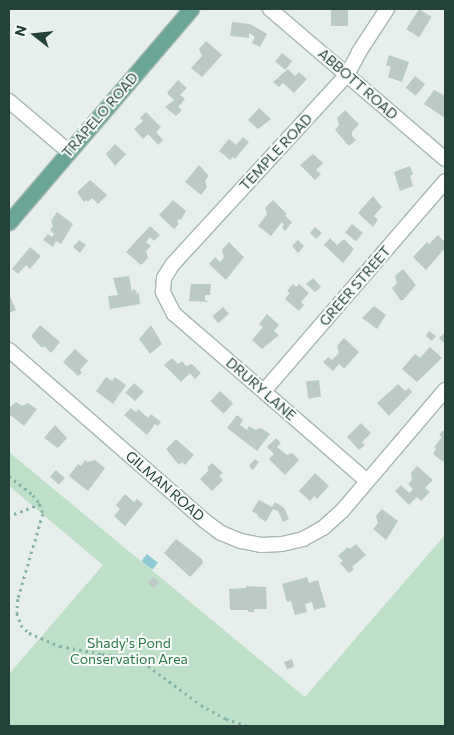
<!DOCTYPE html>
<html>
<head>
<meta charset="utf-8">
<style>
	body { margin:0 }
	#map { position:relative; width:454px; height:735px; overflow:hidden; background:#e6efeb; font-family:Commissioner,sans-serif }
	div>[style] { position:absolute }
	.green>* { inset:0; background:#bfe0c8 }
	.water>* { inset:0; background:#8ec9d4; transform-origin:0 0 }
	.building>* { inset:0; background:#bbcac4; transform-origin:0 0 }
	.path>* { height:2.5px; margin-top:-1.25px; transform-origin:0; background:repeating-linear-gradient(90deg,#86b3a5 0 2.5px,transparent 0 6.5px) }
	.roads { filter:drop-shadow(1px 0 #a8b8b2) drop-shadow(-1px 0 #a8b8b2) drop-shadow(0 1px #a8b8b2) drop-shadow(0 -1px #a8b8b2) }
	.minor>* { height:14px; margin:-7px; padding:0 7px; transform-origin:7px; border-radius:7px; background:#fff }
	.major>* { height:15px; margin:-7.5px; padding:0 7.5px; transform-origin:7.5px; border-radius:7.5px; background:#6aa596 }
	span { translate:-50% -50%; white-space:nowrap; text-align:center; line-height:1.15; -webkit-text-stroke:4px #f7fbf9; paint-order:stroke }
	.street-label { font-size:14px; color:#24423a }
	.park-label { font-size:14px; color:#2d7a4b }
	.frame { position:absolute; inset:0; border:10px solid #24423a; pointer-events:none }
	.north { position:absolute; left:10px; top:10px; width:50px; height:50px; -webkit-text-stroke:4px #f7fbf9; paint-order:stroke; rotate:286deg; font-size:14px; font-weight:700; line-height:20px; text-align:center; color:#24423a }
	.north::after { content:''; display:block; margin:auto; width:18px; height:22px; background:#24423a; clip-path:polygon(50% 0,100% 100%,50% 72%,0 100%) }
</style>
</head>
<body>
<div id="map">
	<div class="green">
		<div style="clip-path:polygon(9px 452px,305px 697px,445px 535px,445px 726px,9px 726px,9px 674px,103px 565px,9px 486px)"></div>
	</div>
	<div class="water">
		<div style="left:147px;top:554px;width:14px;height:9px;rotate:39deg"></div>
	</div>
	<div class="building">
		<div style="left:331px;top:9px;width:17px;height:17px"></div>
		<div style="left:419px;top:9px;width:15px;height:24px;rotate:32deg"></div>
		<div style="clip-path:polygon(232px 22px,250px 24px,267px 34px,260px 47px,252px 43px,255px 37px,249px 33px,249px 38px,230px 36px)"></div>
		<div style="clip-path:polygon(206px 41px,222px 55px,202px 77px,191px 68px,202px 56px,199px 49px)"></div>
		<div style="left:282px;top:53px;width:13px;height:11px;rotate:39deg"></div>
		<div style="clip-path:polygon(389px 55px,409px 62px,402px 82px,388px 77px,391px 67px,386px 65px)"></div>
		<div style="clip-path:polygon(288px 69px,295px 76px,299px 72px,307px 79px,294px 93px,283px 83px,279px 87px,273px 82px)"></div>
		<div style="left:415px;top:76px;width:13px;height:15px;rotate:39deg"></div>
		<div style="clip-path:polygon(178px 80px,187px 88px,180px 95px,185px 99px,178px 107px,182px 110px,176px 116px,165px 107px,174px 100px,167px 93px)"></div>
		<div style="clip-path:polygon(434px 90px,444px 95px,445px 118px,424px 104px)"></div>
		<div style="clip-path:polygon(259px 108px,271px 119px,258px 129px,248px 120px)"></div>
		<div style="clip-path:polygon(345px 110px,359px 124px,352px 132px,352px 136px,356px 140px,349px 146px,335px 130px,339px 125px,337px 118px)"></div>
		<div style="clip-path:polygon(146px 112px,161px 127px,156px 132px,163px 140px,158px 145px,148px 134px,143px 139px,134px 129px,143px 121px,140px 118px)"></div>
		<div style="clip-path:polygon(243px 137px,249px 142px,235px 159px,233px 157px,230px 160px,219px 151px,229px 139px,236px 145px)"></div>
		<div style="clip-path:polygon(115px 144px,126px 154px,115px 166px,106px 154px)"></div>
		<div style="clip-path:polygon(313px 154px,323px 163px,316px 170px,321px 174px,315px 180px,300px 165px)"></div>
		<div style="clip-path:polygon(199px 165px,209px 176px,205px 181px,207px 187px,201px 195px,185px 182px)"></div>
		<div style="clip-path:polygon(410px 166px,413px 174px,410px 176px,413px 186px,400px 191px,394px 172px)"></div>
		<div style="clip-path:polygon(90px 180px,107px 195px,98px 204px,92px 198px,88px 202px,86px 200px,84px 202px,77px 192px)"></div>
		<div style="clip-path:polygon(373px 196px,382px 207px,374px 216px,378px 220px,373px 227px,358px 213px)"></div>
		<div style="clip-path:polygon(173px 200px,186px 211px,181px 220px,179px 219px,177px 221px,179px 224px,174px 229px,159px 215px)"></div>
		<div style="clip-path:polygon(273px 200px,287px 214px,285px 216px,292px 222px,285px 231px,282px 227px,284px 225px,282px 222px,271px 236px,258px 226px,267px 214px,265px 208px)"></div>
		<div style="clip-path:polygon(57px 212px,73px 224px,61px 244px,56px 241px,53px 247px,43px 240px,48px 234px,52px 237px,54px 234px,50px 230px,53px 226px,51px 221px)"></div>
		<div style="left:352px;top:224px;width:14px;height:11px;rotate:39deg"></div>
		<div style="clip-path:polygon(150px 226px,160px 235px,154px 241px,150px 237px,146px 242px,151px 246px,146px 251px,148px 258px,141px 265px,126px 252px)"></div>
		<div style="left:315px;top:227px;width:9px;height:8px;rotate:41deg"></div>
		<div style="clip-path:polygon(438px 235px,445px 242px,445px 248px,426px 270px,413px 257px,427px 242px,429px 244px)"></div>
		<div style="clip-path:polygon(330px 238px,337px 245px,344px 239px,354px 249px,343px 263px,324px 245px)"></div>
		<div style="clip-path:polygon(79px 240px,86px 245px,80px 253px,73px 247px)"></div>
		<div style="clip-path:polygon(298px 240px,304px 246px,298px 253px,292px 246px)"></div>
		<div style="clip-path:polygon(229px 242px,244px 257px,226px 280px,209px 264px,215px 257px,220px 262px,224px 257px,222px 250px)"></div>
		<div style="clip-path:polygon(30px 247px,41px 256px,30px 269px,26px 265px,18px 274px,12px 269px)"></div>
		<div style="clip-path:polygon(403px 269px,416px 285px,403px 300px,400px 300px,392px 288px,397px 283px,395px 276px)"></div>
		<div style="clip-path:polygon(129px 276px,132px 292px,134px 289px,137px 292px,135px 294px,139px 293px,140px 304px,110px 309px,108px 296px,118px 295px,113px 278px)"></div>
		<div style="clip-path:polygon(313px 278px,321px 287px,315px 292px,306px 284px)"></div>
		<div style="clip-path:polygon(191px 284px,211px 284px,210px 295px,205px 295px,205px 300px,210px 302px,189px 301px)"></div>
		<div style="clip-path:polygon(293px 284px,296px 287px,299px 284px,309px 293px,301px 302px,304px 305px,299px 311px,285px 299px,290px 293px,287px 291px)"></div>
		<div style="clip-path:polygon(9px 294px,16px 310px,9px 313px)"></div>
		<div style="clip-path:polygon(374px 306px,386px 315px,377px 329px,362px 318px)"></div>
		<div style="left:223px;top:307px;width:9px;height:14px;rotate:49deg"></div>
		<div style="clip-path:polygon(267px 314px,279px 325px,274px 331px,279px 335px,262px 349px,252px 340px,263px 327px,259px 324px)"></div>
		<div style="clip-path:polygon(40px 325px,60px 342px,51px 353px,44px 346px,42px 348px,31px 336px)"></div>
		<div style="clip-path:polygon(151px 325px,162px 344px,150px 354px,139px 339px)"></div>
		<div style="clip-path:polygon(429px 331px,436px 336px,432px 341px,426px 336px)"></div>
		<div style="clip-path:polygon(445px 332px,445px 344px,439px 338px)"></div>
		<div style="clip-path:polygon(344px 338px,359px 352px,344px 369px,339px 364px,333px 371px,323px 362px,328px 357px,332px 360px,339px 353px,337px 346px)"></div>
		<div style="clip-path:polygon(430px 347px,442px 358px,417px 382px,402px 369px,415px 354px,420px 358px)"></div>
		<div style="clip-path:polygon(75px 349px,88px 361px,80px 370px,82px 373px,78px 376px,63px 362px)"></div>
		<div style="clip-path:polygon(172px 358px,178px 364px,182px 361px,186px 366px,192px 364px,201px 373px,195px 379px,190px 373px,181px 382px,164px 365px)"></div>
		<div style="clip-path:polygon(106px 377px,112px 381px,115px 377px,126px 385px,113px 404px,96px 391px)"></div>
		<div style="left:319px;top:380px;width:17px;height:13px;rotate:83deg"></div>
		<div style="left:134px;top:383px;width:13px;height:13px;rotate:42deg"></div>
		<div style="clip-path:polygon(398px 384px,405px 391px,409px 388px,412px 392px,389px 416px,377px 403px)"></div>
		<div style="left:220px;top:391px;width:18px;height:14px;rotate:43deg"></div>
		<div style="clip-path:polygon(16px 402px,22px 406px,28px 403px,37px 409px,24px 426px,9px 414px,9px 408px)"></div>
		<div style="clip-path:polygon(131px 408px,136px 412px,138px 409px,148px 418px,151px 414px,161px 422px,158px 426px,155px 424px,147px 435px,124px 415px)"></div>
		<div style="clip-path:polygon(237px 415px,243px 420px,240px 425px,247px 430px,249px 426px,255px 430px,261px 428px,270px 434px,257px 451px,227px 428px)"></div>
		<div style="clip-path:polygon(361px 423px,371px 433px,362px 442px,365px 445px,359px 450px,347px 437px)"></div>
		<div style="clip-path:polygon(55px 425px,67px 438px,58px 448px,44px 438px)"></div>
		<div style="clip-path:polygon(442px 431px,445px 431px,445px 459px,443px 462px,433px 454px,436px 449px,434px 447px,442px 437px,439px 435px)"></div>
		<div style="clip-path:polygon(276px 438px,281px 443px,277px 447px,287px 455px,292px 453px,299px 460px,285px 475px,269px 459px,274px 454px,267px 447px)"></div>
		<div style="clip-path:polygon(176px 439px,194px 455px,185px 465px,182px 462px,179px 465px,166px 449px)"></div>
		<div style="clip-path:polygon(255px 459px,259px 462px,253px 470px,249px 466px)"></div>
		<div style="clip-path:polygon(85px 460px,88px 462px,95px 460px,105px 468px,88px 491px,69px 476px,78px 464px,81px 466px)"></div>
		<div style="clip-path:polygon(212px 463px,223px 473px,219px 476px,223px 480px,212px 491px,200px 479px,209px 470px,207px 468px)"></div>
		<div style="clip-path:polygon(417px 466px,433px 480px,425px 488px,430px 492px,421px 501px,417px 497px,409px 505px,395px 491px,401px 485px,409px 493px,413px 489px,408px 484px,412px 480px,411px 473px)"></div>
		<div style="left:56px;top:470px;width:12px;height:9px;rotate:42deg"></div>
		<div style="clip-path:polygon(315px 473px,329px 486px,317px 499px,314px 496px,310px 501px,299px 491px)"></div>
		<div style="clip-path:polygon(125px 494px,134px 502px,137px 499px,143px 504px,125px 526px,114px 516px,120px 509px,116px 505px)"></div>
		<div style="clip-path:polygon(259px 500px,272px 507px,275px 502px,284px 508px,289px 519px,283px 522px,278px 511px,273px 509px,266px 522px,257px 516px,258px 515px,252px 511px)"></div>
		<div style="clip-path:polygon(382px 509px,398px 521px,386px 540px,373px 529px,378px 523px,376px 516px)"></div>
		<div style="clip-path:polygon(176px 539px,202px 559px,203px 563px,190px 577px,164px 553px)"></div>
		<div style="clip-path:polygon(356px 544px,366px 555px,352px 567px,354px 569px,349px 573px,340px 563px,343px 561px,338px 556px,348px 547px,350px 549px)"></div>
		<div style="left:153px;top:577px;width:8px;height:8px;rotate:40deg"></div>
		<div style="clip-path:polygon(307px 577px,309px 583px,318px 580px,326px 607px,314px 610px,312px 602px,305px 604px,307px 612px,295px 615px,291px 601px,287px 602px,282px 584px)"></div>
		<div style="clip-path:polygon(246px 586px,266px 587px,267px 609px,254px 609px,254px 612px,248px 612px,248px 610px,230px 610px,229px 589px,246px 588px)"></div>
		<div style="clip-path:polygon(292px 659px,294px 667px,287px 669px,284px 662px)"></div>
	</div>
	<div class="path">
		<div style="left:9px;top:476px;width:31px;rotate:38deg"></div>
		<div style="left:33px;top:495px;width:11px;rotate:52deg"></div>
		<div style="left:40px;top:504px;width:10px;rotate:73deg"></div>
		<div style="left:43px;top:514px;width:89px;rotate:106.4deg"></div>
		<div style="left:18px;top:599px;width:14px;rotate:94deg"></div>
		<div style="left:17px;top:613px;width:13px;rotate:72deg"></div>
		<div style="left:21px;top:625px;width:11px;rotate:45deg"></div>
		<div style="left:29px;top:633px;width:34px;rotate:23deg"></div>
		<div style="left:60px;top:646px;width:43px;rotate:10.8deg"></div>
		<div style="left:102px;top:654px;width:24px;rotate:5deg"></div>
		<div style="left:126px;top:656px;width:18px;rotate:19deg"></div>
		<div style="left:143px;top:662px;width:72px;rotate:36.6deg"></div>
		<div style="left:201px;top:705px;width:29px;rotate:29deg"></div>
		<div style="left:226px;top:719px;width:24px;rotate:17deg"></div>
		<div style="left:14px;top:514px;width:28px;rotate:-21deg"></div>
	</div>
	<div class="roads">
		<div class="minor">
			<div style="left:270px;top:9px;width:230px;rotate:40.6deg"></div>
			<div style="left:9px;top:101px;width:77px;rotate:40.3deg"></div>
			<div style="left:9px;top:350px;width:260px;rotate:41.1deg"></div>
			<div style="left:205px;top:521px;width:20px;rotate:37deg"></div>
			<div style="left:221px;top:533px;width:22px;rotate:22deg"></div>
			<div style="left:241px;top:541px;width:20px;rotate:11deg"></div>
			<div style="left:261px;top:545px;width:21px;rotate:-3deg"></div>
			<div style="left:282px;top:544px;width:22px;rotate:-13deg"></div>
			<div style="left:303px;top:539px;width:23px;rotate:-29deg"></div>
			<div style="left:323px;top:528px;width:25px;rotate:-42deg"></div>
			<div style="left:342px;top:511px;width:159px;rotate:-49.6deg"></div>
			<div style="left:264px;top:391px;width:277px;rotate:-49.2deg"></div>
			<div style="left:367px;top:481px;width:255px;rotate:-139.1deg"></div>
			<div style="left:174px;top:314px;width:25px;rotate:-117deg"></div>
			<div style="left:163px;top:292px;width:14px;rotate:-86deg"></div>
			<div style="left:164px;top:278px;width:15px;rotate:-58deg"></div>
			<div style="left:172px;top:265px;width:258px;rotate:-47.4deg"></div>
			<div style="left:347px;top:75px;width:26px;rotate:-62deg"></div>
			<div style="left:359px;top:52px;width:51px;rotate:-56.9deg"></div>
		</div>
		<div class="major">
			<div style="left:9px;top:222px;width:280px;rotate:-49.5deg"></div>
		</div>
	</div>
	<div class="street-label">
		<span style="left:358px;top:84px;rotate:41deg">ABBOTT ROAD</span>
		<span style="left:100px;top:115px;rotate:-49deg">TRAPELO ROAD</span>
		<span style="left:276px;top:152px;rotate:-47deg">TEMPLE ROAD</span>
		<span style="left:355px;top:286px;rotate:-49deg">GREER STREET</span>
		<span style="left:261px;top:389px;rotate:41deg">DRURY LANE</span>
		<span style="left:165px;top:486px;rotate:41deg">GILMAN ROAD</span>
	</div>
	<div class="park-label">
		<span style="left:129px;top:651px">Shady's Pond<br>Conservation Area</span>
	</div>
	<div class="frame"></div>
	<div class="north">N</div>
</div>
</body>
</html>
